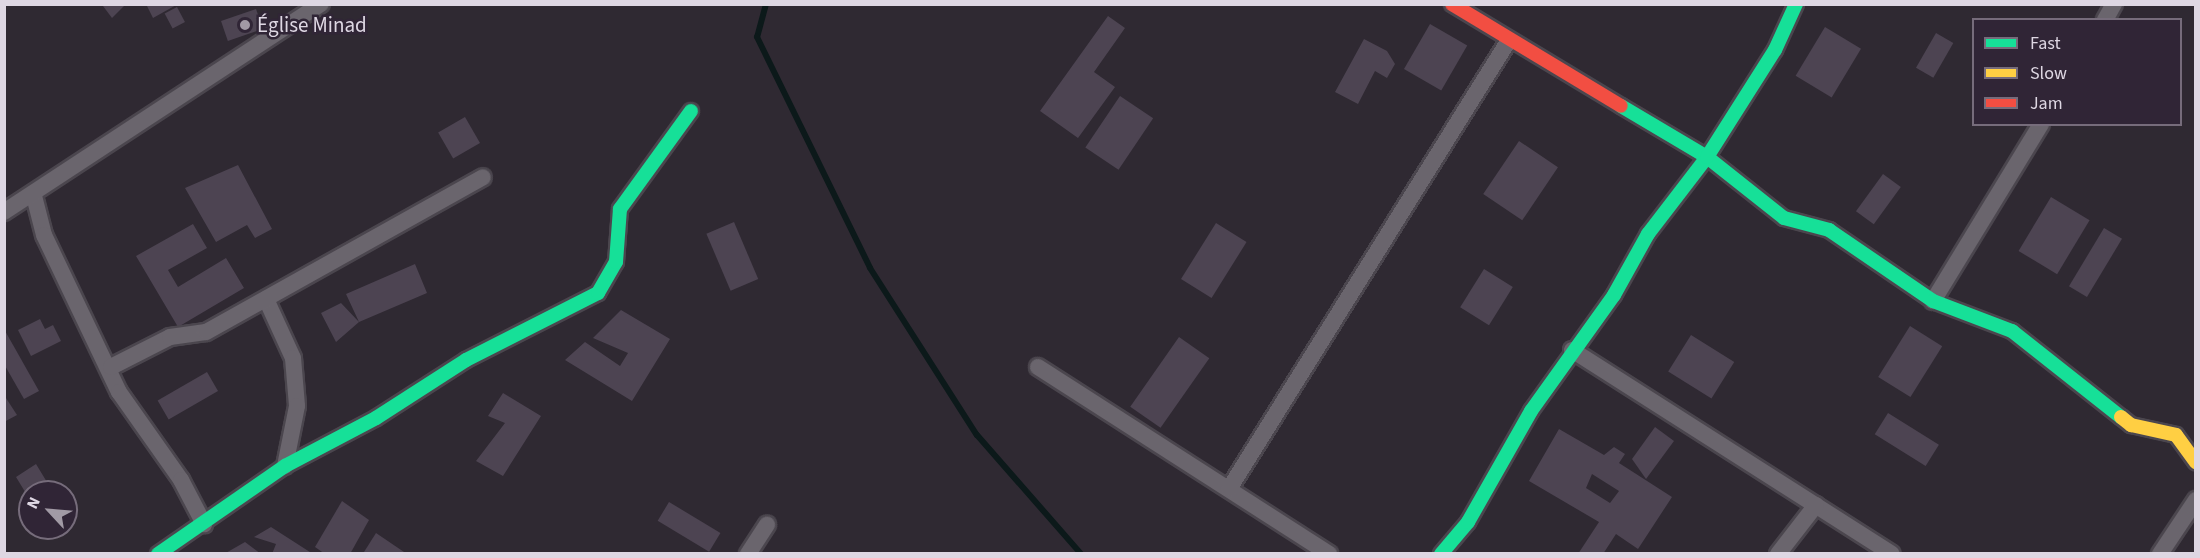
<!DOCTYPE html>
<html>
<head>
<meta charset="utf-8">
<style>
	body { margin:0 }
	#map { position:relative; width:2200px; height:558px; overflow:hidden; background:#2f2932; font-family:"Source Sans 3",sans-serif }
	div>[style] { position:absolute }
	.stream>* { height:6px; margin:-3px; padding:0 3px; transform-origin:3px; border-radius:3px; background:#0c191a }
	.building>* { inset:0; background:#4d4452; transform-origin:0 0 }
	.roads { filter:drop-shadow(2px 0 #4b464e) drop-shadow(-2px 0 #4b464e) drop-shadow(0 2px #4b464e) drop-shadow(0 -2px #4b464e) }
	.street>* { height:16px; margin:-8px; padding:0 8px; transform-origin:8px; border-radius:8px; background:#6a656d }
	.fast>* { height:14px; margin:-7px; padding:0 7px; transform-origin:7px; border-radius:7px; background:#16e098 }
	.slow>* { height:14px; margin:-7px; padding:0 7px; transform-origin:7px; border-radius:7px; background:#ffcf43 }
	.jam>* { height:14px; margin:-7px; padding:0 7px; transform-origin:7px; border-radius:7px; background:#f24e42 }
	.dots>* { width:16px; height:16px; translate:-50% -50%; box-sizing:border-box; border:3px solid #302536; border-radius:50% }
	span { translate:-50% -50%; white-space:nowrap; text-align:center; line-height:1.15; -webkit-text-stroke:5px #302536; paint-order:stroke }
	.poi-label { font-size:21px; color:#ded7e3 }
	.left { translate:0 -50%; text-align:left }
	.frame { position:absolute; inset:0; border:6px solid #ded7e3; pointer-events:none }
	.legend { position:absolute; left:1972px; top:18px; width:210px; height:108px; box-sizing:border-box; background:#302536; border:2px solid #766c7b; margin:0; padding:8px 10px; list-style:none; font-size:18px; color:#ded7e3 }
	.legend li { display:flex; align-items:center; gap:12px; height:30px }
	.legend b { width:30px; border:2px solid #766c7b }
	.north { position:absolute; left:18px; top:480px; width:60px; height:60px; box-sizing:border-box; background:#302536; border:2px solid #766c7b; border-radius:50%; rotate:296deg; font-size:16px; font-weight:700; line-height:24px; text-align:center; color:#ded7e3 }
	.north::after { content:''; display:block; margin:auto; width:21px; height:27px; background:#a19aa5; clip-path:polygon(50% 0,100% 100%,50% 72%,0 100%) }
</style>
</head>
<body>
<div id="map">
	<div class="stream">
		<div style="left:766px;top:4px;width:34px;rotate:105deg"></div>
		<div style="left:757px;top:37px;width:257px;rotate:63.9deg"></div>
		<div style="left:870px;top:268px;width:198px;rotate:57.4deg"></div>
		<div style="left:977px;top:435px;width:158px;rotate:48.8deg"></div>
	</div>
	<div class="building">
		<div style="clip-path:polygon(146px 4px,178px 4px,153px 18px)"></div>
		<div style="clip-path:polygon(125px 5px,112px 18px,103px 6px,105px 5px)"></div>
		<div style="left:177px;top:7px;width:17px;height:14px;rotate:62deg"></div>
		<div style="left:256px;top:9px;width:21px;height:37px;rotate:71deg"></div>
		<div style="clip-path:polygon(1108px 16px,1125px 28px,1094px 72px,1115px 87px,1078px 138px,1040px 111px)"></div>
		<div style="left:1430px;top:24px;width:43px;height:52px;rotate:30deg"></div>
		<div style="left:1825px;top:27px;width:42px;height:57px;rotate:31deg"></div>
		<div style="left:1936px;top:33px;width:20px;height:40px;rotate:30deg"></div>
		<div style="clip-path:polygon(1364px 39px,1387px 51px,1395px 64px,1387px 78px,1375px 71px,1358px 104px,1335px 92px)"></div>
		<div style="left:1120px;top:96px;width:40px;height:62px;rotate:34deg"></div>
		<div style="left:465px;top:117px;width:30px;height:31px;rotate:60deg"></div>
		<div style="left:1519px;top:141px;width:47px;height:64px;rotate:34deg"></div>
		<div style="clip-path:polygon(238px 165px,272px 229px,255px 238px,247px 225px,216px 242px,185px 188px)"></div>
		<div style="left:1883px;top:174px;width:22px;height:46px;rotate:36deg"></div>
		<div style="left:2051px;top:197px;width:45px;height:63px;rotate:31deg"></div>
		<div style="left:734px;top:222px;width:62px;height:30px;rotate:67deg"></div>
		<div style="left:1216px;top:223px;width:36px;height:66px;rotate:32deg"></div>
		<div style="clip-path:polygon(193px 224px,207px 248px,168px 270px,178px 287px,226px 258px,244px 288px,178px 327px,136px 256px)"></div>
		<div style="left:2104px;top:228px;width:21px;height:68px;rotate:31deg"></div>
		<div style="clip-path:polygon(415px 264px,427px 293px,359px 322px,336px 342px,321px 313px,341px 303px,359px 322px,346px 294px)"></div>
		<div style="left:1484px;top:269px;width:34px;height:45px;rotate:32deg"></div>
		<div style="clip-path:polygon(621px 310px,670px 339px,632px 401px,565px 360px,585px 342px,620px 366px,628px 353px,593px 338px)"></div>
		<div style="clip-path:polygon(40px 319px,45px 329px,53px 325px,61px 341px,31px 356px,18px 330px)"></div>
		<div style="left:1910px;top:326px;width:38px;height:60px;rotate:32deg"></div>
		<div style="clip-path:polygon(4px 329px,39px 391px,24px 399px,4px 364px)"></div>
		<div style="left:1691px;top:335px;width:51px;height:43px;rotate:32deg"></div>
		<div style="left:1179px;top:337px;width:37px;height:85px;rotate:35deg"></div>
		<div style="left:207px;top:372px;width:22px;height:57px;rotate:60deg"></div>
		<div style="clip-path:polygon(503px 393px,541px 416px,503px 476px,476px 461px,505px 423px,488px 416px)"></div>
		<div style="clip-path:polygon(4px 395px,17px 415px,4px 422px)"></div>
		<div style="left:1888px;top:413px;width:60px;height:25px;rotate:32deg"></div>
		<div style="clip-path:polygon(1655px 427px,1674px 441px,1646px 479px,1632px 459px)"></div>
		<div style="clip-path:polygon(evenodd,1559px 429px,1604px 455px,1614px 447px,1625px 454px,1619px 463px,1672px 497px,1638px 549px,1616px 534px,1603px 554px,1578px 554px,1599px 522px,1529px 481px,1559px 429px,1592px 474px,1619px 491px,1610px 503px,1586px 488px,1592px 474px)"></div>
		<div style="clip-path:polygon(36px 464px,53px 492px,30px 492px,30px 500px,16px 477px)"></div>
		<div style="clip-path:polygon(342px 501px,369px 520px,350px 554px,325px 554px,315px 547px)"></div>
		<div style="left:669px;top:502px;width:60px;height:22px;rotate:31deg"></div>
		<div style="clip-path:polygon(271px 527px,313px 554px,272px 554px,276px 544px,254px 537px)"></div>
		<div style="clip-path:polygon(376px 533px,407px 554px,364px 552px)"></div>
		<div style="clip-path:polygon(245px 542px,261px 554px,224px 554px)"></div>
	</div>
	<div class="roads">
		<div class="street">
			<div style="left:2105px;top:20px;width:18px;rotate:-61deg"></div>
			<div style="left:34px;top:196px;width:40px;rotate:75.6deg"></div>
			<div style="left:44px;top:235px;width:174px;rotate:64.5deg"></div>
			<div style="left:119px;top:392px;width:108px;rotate:54.8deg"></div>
			<div style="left:181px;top:480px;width:50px;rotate:62.4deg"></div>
			<div style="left:4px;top:212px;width:379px;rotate:-33.3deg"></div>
			<div style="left:266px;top:299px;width:65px;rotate:65.4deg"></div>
			<div style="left:293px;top:358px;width:48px;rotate:85.2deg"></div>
			<div style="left:297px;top:406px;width:61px;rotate:101.3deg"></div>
			<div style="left:1933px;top:301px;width:207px;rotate:-58.6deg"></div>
			<div style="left:1572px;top:350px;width:379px;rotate:32.5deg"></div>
			<div style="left:111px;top:367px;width:66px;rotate:-27deg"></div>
			<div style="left:170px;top:337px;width:36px;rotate:-8deg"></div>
			<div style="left:206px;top:332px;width:317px;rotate:-29.2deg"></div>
			<div style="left:1038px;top:367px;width:346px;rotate:32.7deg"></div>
			<div style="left:1229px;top:489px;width:529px;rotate:-58.05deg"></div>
			<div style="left:748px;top:554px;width:35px;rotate:-57deg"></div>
			<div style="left:1778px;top:554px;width:62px;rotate:-52.2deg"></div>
			<div style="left:2160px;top:554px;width:65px;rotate:-56.3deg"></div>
		</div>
		<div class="fast">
			<div style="left:1621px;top:106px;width:100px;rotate:30.7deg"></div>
			<div style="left:1707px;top:157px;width:98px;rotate:38.4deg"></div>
			<div style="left:1784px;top:218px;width:47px;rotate:14.9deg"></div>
			<div style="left:1829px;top:230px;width:126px;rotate:34.3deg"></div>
			<div style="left:1933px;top:301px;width:85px;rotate:20.8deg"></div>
			<div style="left:2012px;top:331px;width:139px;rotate:38.3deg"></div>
			<div style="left:158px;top:554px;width:155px;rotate:-34.7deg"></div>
			<div style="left:285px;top:466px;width:103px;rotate:-27.8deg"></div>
			<div style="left:376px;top:418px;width:107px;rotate:-32.8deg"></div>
			<div style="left:466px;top:360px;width:148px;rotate:-26.9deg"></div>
			<div style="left:598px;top:293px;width:36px;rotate:-60deg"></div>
			<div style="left:616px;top:262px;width:53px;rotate:-85.7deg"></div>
			<div style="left:620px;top:209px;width:121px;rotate:-54.1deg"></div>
			<div style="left:1441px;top:554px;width:42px;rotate:-49.8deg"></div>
			<div style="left:1468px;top:522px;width:128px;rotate:-60.4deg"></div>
			<div style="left:1531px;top:411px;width:143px;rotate:-54.4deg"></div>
			<div style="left:1614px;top:295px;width:70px;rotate:-60.9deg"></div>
			<div style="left:1648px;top:234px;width:97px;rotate:-52.5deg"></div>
			<div style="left:1707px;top:157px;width:127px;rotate:-57.6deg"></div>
			<div style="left:1775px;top:50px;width:51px;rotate:-65.5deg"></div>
		</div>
		<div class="slow">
			<div style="left:2121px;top:417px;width:13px;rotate:39deg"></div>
			<div style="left:2131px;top:425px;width:46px;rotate:12.5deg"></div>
			<div style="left:2176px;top:435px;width:34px;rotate:54deg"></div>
		</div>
		<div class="jam">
			<div style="left:1452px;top:4px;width:197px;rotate:31.1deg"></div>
		</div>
	</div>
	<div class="dots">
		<div style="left:245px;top:25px;background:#a19aa5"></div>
	</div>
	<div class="poi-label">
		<span class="left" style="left:257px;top:25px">Église Minad</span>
	</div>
	<div class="frame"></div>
	<ul class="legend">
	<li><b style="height:8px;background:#16e098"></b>Fast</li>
	<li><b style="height:8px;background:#ffcf43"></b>Slow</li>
	<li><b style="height:8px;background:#f24e42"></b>Jam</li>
	</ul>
	<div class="north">N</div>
</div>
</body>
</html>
